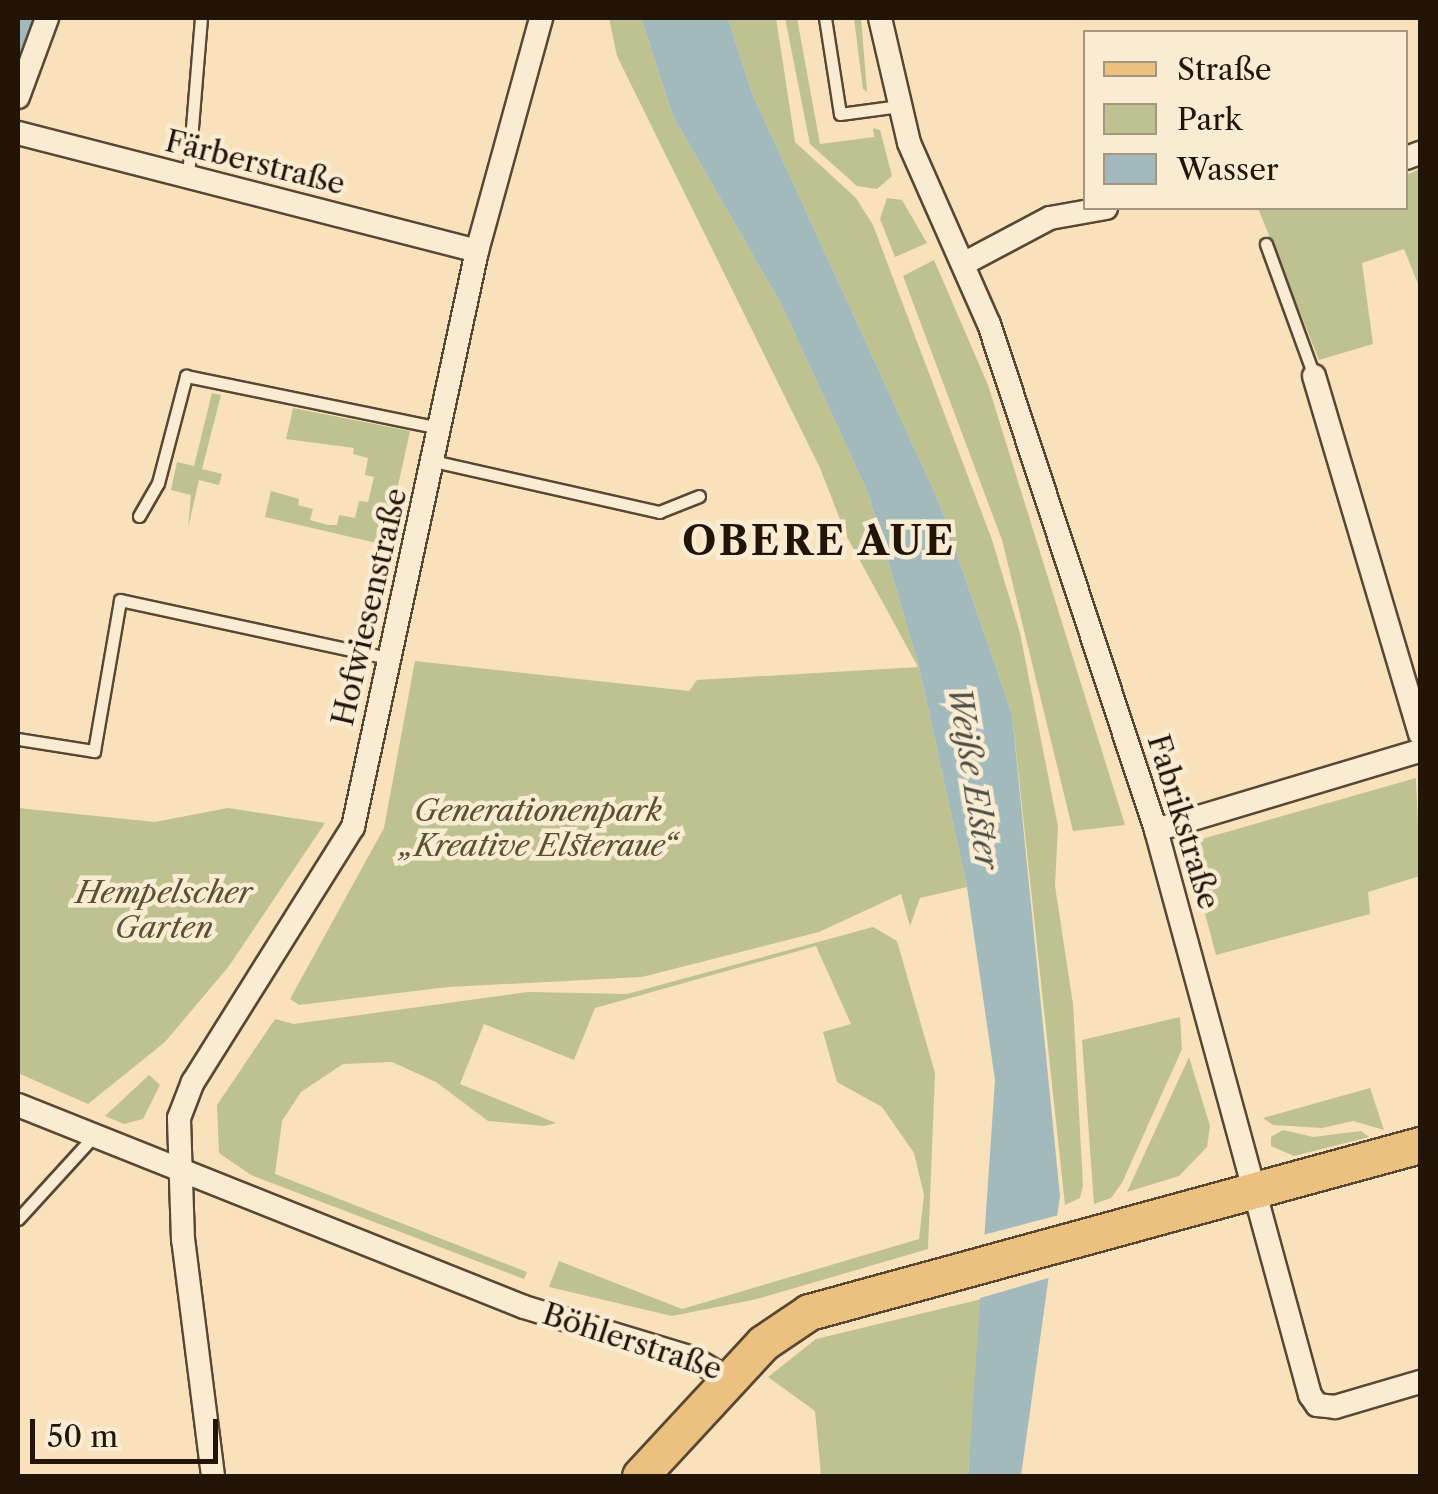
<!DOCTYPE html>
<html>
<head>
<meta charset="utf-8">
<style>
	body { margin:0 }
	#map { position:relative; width:1438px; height:1494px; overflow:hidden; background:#f8e1bb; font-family:"Libre Caslon Text",serif }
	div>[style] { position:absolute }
	.green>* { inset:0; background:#bec290 }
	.water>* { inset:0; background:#a3babc }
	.pier>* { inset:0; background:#f8e1bb }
	.canal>* { height:28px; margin:-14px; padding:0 14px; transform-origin:14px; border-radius:14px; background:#a3babc }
	.roads { filter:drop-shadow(2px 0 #584733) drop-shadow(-2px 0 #584733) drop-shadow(0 2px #584733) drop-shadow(0 -2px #584733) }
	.service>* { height:11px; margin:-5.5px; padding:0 5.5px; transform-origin:5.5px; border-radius:5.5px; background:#faecd3 }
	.minor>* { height:22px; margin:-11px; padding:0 11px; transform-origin:11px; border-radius:11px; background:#faecd3 }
	.primary>* { height:35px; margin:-17.5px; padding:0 17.5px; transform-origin:17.5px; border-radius:17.5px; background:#ecc07e }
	span { translate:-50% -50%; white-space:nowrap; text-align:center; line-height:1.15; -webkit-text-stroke:9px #faecd3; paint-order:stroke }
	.street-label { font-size:30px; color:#221406 }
	.park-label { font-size:30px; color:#595136; font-style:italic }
	.water-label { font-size:32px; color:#4f4e46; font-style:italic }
	.district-label { font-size:40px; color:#221406; font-weight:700; letter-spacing:2.5px }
	.frame { position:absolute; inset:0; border:20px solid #221406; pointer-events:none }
	.legend { position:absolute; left:1083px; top:30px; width:325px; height:180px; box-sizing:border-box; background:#faecd3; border:2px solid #a49681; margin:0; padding:12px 18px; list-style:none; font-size:30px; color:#221406 }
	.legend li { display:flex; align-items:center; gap:20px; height:50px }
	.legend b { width:50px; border:2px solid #a49681 }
	.scale { position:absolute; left:30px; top:1419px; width:188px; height:45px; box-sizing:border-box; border:5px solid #221406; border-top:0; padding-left:12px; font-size:30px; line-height:35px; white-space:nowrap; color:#221406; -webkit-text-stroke:8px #faecd3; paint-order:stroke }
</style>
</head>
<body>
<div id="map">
	<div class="green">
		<div style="clip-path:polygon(609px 18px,641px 18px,673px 116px,781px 304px,868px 493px,919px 667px,967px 887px,920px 898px,910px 926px,901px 894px,819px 932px,642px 977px,448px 987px,299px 1005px,290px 999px,384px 828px,415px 661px,689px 691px,697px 680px,918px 667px,846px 535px,820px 468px,617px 56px)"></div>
		<div style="clip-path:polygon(728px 18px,776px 18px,795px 142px,856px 198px,873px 225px,992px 540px,1020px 633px,1058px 826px,1055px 886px,1073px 1004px,1083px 1185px,1080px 1198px,1065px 1205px,1012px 714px,939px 502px,752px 93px)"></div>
		<div style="clip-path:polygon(785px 18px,797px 18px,820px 144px,874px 137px,873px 128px,880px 130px,892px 176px,877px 189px,857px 186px,810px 144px)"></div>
		<div style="clip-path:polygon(854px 18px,861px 18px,867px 92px,863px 89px)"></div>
		<div style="clip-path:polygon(1420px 169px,1420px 289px,1404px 249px,1362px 263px,1373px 344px,1319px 360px,1258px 208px,1406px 208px,1406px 175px)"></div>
		<div style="clip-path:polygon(887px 198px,902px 200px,927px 243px,895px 257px,880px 219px)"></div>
		<div style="clip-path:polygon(934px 260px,988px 385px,1125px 825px,1073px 831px,1002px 540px,903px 276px)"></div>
		<div style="clip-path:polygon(212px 393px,221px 395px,202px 469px,222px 474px,219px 485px,199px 480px,188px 528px,191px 495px,171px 490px,177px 462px,194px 466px)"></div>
		<div style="clip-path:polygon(293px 408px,410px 431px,385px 545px,265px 517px,271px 491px,299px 499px,298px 505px,313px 509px,310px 520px,328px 525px,337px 525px,339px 515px,355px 518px,359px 501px,368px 502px,374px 477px,365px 475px,368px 458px,353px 454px,354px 448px,286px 439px)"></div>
		<div style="clip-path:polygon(1416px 778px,1420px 876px,1368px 892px,1370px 914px,1216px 955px,1191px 861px,1195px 841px)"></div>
		<div style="clip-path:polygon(18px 808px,155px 822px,228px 808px,325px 823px,229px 966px,165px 1042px,88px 1104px,18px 1073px)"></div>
		<div style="clip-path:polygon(873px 927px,897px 941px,935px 1073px,928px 1249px,757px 1299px,672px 1316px,549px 1287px,559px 1261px,682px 1309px,919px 1239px,924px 1195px,914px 1153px,882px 1107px,837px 1082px,823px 1032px,851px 1024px,816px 946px,595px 1008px,574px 1060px,484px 1024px,460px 1084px,556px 1123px,544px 1126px,488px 1121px,436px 1082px,392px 1062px,343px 1064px,301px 1092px,282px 1121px,275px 1174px,527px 1272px,524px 1279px,251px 1175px,219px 1153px,217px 1105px,275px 1019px,294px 1024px,528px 992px,627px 994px)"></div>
		<div style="clip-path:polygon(1180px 1017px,1182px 1049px,1122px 1183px,1111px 1198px,1094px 1204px,1082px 1040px)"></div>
		<div style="clip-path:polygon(1189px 1057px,1210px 1126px,1207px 1147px,1179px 1176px,1127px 1192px)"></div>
		<div style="clip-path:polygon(149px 1075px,160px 1085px,143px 1119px,124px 1124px,105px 1116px)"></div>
		<div style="clip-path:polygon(1370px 1088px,1384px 1130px,1353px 1121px,1322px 1128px,1273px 1125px,1263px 1118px)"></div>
		<div style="clip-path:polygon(1283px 1130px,1313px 1137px,1361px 1131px,1369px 1137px,1294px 1156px,1271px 1146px,1271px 1137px)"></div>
		<div style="clip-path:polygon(982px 1299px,968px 1476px,821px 1476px,815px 1411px,768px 1377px,816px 1339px)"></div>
	</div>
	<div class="water">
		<div style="clip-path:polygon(641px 18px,728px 18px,752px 93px,939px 502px,1012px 714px,1060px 1196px,1021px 1476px,968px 1476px,995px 1080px,967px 887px,919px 667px,868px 493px,781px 304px,673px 116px)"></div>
	</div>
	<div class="pier">
		<div style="clip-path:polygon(1063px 1214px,1055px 1276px,977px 1299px,983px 1235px)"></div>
	</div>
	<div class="canal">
		<div style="left:18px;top:39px;width:22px;rotate:-74deg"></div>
	</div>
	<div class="roads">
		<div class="service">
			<div style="left:825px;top:18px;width:97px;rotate:81.1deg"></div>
			<div style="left:840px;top:114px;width:60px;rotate:-7.7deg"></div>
			<div style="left:188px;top:176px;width:159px;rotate:-85.3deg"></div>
			<div style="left:1266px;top:244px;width:140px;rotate:70deg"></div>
			<div style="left:433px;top:461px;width:232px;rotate:12.7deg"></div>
			<div style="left:659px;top:512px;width:43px;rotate:-21.8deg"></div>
			<div style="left:139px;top:516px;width:38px;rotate:-60deg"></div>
			<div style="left:158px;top:483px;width:111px;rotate:-75.3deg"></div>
			<div style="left:186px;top:376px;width:259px;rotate:11.6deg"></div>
			<div style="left:18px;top:739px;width:77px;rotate:9deg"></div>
			<div style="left:94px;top:751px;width:153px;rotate:-80.2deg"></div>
			<div style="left:120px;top:600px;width:274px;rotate:12.2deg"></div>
			<div style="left:18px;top:1219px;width:110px;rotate:-47.6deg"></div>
		</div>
		<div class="minor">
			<div style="left:880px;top:18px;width:128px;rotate:76.9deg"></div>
			<div style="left:909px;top:143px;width:198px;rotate:66.2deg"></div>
			<div style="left:989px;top:324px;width:533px;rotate:71.74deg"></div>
			<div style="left:1156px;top:830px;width:586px;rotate:74.75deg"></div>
			<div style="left:1310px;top:1395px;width:12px;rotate:55deg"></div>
			<div style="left:1317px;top:1405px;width:18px;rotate:6deg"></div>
			<div style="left:1335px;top:1407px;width:89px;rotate:-16.4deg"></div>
			<div style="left:18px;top:97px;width:84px;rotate:-69.8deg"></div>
			<div style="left:18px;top:133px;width:474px;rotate:14.4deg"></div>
			<div style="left:1406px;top:158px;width:15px;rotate:-20deg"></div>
			<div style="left:965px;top:263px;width:96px;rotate:-27.9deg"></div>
			<div style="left:1050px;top:218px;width:57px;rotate:-10.1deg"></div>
			<div style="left:1314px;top:376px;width:373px;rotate:73.5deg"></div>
			<div style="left:1156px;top:830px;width:276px;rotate:-16.7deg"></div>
			<div style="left:18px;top:1105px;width:545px;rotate:21.76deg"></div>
			<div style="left:524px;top:1307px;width:177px;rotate:16.8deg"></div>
			<div style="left:693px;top:1358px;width:41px;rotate:31deg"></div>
			<div style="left:213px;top:1476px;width:238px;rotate:-97.2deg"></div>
			<div style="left:183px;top:1240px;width:122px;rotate:-91.9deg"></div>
			<div style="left:179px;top:1118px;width:39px;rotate:-69deg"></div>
			<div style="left:193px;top:1082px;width:301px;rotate:-57.9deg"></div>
			<div style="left:353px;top:827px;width:589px;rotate:-77.85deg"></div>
			<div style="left:477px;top:251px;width:242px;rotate:-74.6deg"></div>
		</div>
		<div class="primary">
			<div style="left:640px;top:1476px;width:181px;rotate:-47.2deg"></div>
			<div style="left:763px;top:1343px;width:55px;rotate:-34deg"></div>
			<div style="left:809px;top:1312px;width:633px;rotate:-15.29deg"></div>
		</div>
	</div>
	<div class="street-label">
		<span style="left:255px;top:163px;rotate:14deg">Färberstraße</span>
		<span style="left:370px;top:607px;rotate:-77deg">Hofwiesenstraße</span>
		<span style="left:1183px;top:822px;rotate:73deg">Fabrikstraße</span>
		<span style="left:632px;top:1342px;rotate:18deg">Böhlerstraße</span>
	</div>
	<div class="park-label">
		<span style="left:538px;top:828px">Generationenpark<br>„Kreative Elsteraue“</span>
		<span style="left:164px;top:910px">Hempelscher<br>Garten</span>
	</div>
	<div class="water-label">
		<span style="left:973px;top:778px;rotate:81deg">Weiße Elster</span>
	</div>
	<div class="district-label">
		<span style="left:819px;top:541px">OBERE AUE</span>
	</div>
	<div class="frame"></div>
	<ul class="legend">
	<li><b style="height:12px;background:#ecc07e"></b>Straße</li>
	<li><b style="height:28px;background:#bec290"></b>Park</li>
	<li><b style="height:28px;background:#a3babc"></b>Wasser</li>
	</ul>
	<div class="scale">50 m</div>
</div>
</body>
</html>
